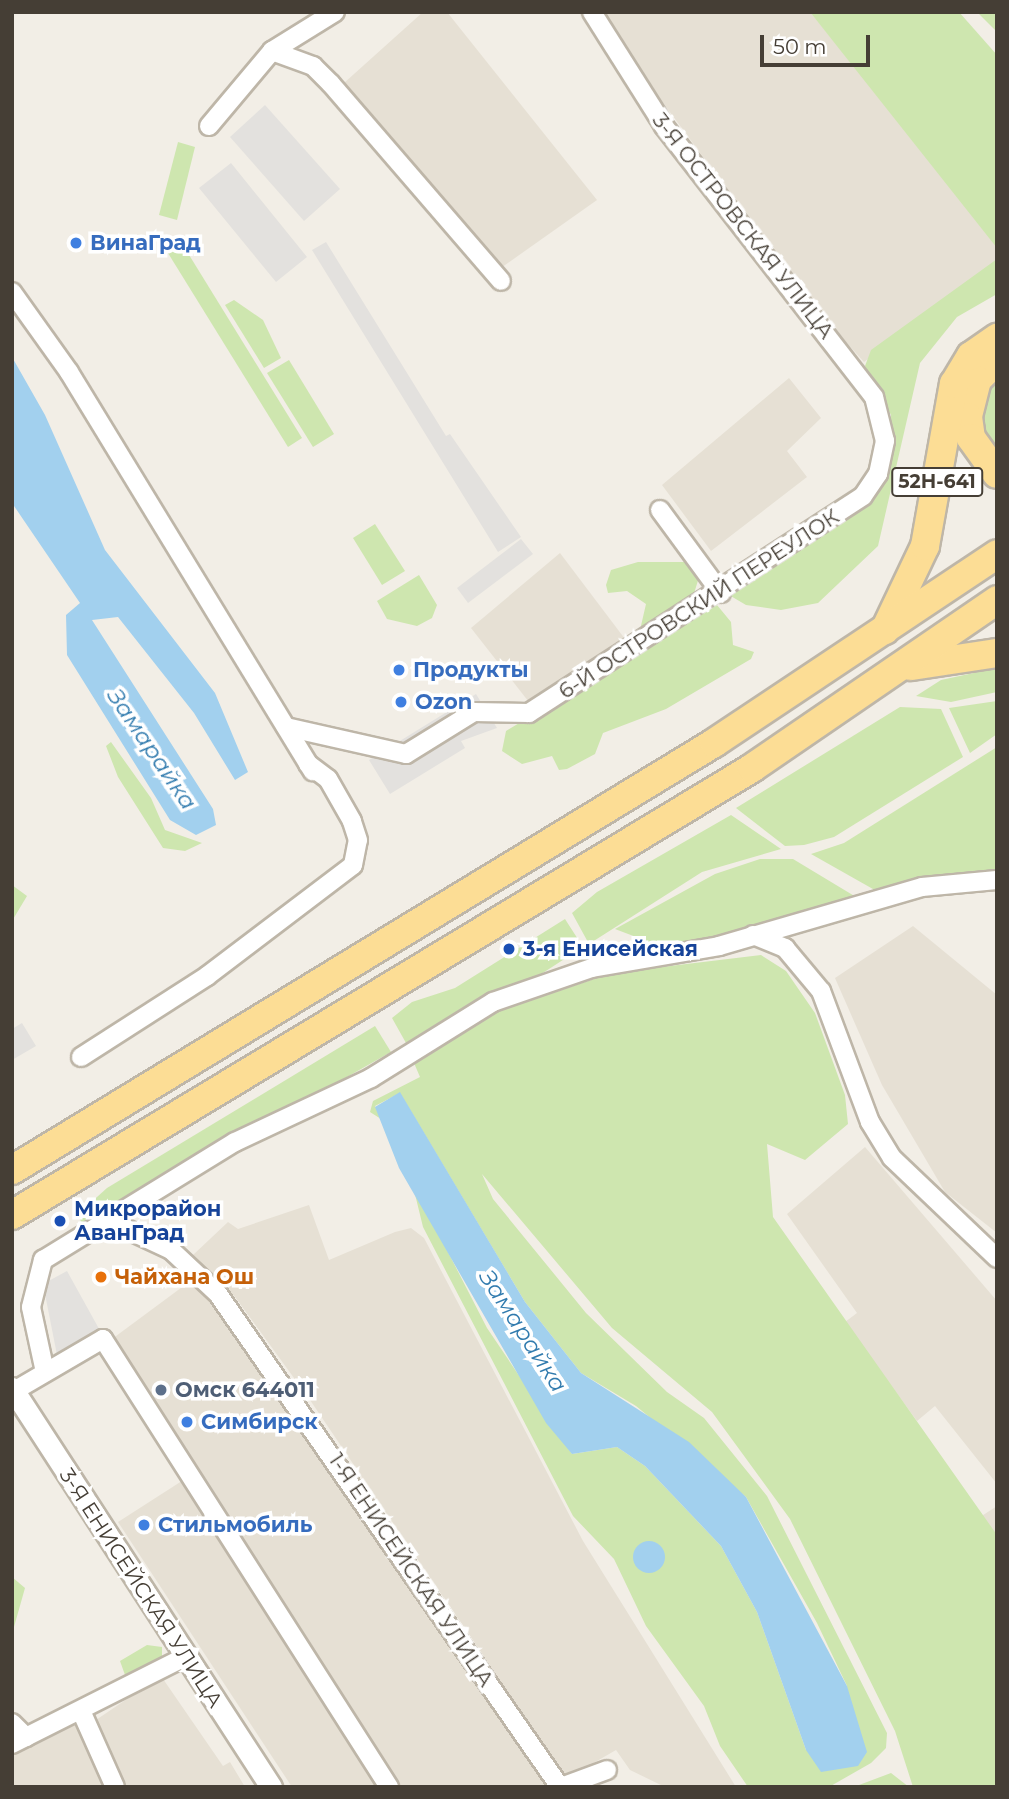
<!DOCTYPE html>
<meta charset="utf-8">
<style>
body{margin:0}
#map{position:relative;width:1009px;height:1799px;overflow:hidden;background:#f2eee6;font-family:Montserrat,sans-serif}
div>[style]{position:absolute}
.residential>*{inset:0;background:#e6e0d4}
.green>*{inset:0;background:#cee6af}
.parking>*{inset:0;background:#e3e1de}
.water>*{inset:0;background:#a2d0ee}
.round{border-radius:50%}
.roads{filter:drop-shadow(2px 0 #beb6a8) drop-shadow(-2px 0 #beb6a8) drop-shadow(0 2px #beb6a8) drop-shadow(0 -2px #beb6a8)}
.minor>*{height:18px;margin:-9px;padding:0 9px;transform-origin:9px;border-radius:9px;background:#fff}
.tertiary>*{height:21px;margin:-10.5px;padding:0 10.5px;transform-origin:10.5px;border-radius:10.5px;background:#fff}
.primary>*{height:28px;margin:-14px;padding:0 14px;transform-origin:14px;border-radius:14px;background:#fcdd95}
.dots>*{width:19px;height:19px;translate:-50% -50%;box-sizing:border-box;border:4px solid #fff;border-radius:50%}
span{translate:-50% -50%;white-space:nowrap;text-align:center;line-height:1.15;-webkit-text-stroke:7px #fff;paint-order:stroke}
.shield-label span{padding:2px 5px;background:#fff;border:2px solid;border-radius:5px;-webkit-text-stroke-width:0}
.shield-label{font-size:19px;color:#453e35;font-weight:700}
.street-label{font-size:21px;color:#453e35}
.shop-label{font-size:21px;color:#366cbe;font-weight:700}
.left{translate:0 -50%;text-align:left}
.transit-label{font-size:21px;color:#164399;font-weight:700}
.food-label{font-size:21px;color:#c56008;font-weight:700}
.service-label{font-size:21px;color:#4e5e75;font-weight:700}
.water-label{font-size:23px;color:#317bae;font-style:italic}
.frame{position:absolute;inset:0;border:14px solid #453e35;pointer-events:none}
.scale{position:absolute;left:760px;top:35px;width:110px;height:32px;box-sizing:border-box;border:4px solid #453e35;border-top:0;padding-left:9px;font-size:21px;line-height:24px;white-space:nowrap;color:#453e35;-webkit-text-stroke:5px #fff;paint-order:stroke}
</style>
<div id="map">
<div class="residential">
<div style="clip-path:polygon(423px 12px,447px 12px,597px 200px,498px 270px,344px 83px)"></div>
<div style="clip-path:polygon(602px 12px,810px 12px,997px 240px,997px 264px,864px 362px,816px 309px,609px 30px)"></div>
<div style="clip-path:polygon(789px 378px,821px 418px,787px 451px,807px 477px,711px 551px,662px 485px)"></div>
<div style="clip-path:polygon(560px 553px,625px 639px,532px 706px,471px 628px)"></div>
<div style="clip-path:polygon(913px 926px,997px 995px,997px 1233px,945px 1192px,882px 1085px,835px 978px)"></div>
<div style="clip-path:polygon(865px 1147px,997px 1301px,997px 1484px,935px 1406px,917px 1421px,845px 1322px,857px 1313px,787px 1214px)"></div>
<div style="clip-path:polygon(309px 1205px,329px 1260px,395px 1232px,411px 1228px,424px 1238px,583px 1541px,736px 1787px,665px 1787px,630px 1770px,616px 1750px,566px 1779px,310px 1400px,235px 1297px,193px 1255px,228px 1222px,238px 1229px)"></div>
<div style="clip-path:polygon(193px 1279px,448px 1635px,548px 1787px,397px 1787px,112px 1339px)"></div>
<div style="clip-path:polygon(185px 1479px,383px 1787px,292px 1787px,118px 1522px)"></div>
<div style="clip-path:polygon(997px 1506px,997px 1549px,977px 1519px)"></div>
<div style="clip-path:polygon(161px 1676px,223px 1766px,230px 1762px,245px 1787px,122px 1787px,93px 1722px)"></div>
<div style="clip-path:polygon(79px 1721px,109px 1787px,12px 1787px,12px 1753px)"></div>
</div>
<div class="green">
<div style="clip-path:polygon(810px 12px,959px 12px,997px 55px,997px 248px)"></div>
<div style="clip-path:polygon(977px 12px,997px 12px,997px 32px)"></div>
<div style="clip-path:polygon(178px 142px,195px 147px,177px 220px,159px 215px)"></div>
<div style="clip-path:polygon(178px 237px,302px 438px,288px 447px,163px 245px)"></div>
<div style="clip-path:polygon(997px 259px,997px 294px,957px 317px,920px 363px,878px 546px,818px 603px,781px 610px,746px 605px,729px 595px,886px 471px,891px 415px,865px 366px,871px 350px)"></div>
<div style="clip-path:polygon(234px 300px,263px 320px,281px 358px,264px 368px,225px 305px)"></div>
<div style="clip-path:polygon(289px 360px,334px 434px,313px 447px,267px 373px)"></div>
<div style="clip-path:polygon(997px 368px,997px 461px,978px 427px,985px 382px)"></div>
<div style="clip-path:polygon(375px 524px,405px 571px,382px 585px,353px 538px)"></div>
<div style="clip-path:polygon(638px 562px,690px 562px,700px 574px,692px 600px,640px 630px,646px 604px,627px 591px,608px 593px,606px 585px,611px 570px)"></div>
<div style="clip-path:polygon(419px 575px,437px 605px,432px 618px,417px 626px,387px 619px,377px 601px)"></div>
<div style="clip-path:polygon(717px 605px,731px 622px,733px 645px,754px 652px,751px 659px,666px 709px,603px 733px,595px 754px,567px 769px,559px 770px,552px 756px,522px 764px,502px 751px,506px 731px)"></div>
<div style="clip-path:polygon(997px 668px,997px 692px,951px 702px,916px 696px,941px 680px)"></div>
<div style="clip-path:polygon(997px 701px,997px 734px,970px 753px,949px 708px)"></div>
<div style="clip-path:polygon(900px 707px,941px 709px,963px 757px,834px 837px,804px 845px,785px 846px,736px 808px)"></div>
<div style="clip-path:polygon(111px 742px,151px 798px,165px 830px,202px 843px,185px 851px,163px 848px,118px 777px,106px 746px)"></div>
<div style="clip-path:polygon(997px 747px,997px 874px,880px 893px,811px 854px,844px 843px)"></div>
<div style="clip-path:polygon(731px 815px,781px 849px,702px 872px,589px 944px,572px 913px,597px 892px)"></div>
<div style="clip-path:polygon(760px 859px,793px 859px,861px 900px,665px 948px,615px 929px,715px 874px)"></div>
<div style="clip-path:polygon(12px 885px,27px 896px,12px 921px)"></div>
<div style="clip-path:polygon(565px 919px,583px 947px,535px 978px,477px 999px,406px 1043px,392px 1018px,412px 1002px,455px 988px)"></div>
<div style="clip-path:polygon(761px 955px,786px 971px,815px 1013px,845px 1095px,848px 1124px,805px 1160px,767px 1144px,773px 1217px,997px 1535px,997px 1787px,913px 1787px,895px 1731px,790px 1519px,712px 1412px,612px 1328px,482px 1174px,493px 1199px,586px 1313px,667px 1392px,704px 1418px,767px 1496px,887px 1733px,886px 1748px,871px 1763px,829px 1787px,748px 1787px,720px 1746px,704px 1706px,646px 1626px,614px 1559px,573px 1516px,423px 1227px,412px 1182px,487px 1328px,572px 1454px,617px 1447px,645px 1466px,721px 1546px,757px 1612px,806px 1750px,847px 1686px,817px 1623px,746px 1497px,636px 1406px,581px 1373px,525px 1302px,400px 1093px,375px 1106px,381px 1119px,370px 1112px,373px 1101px,420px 1077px,414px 1063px,499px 1011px,612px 973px)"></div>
<div style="clip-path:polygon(375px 1026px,391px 1052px,84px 1226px,77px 1215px,107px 1188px)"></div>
<div style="clip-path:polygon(12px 1577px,25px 1588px,12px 1634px)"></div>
<div style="clip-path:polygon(147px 1645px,162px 1647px,162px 1662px,133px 1678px,125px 1675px,120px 1661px)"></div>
<div style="clip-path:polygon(891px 1773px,909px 1787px,856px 1787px,859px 1785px)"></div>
</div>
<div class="parking">
<div style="clip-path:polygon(265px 105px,340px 189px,304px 221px,230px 137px)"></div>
<div style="clip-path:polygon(231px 163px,307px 257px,276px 282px,199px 188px)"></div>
<div style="clip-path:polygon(326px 242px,446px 436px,450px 434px,521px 537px,498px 552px,312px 250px)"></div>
<div style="clip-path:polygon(521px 539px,533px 554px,468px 603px,457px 588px)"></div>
<div style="clip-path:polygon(476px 694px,497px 728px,461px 741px,465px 748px,390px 794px,369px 760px)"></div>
<div style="clip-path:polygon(22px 1023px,36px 1046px,12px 1060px,12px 1029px)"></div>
<div style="clip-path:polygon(67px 1271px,103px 1336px,58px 1360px,43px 1284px)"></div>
</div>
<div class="water">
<div style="clip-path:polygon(12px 357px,45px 415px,105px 550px,215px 693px,248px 772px,235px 780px,194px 713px,118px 617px,92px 620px,213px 809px,216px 825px,196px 835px,170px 820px,67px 655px,66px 615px,80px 603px,12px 503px)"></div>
<div style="clip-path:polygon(400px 1092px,525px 1302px,581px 1373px,689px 1442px,746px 1497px,847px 1686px,867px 1752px,858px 1766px,821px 1772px,806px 1750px,757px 1612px,721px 1546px,645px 1466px,617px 1447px,572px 1454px,546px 1423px,399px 1168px,375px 1107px)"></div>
<div class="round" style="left:633px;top:1541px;width:32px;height:32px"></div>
</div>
<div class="roads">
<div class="minor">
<div style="left:272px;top:51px;width:44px;rotate:20.1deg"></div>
<div style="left:313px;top:66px;width:25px;rotate:45deg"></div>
<div style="left:331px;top:84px;width:260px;rotate:49.2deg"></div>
<div style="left:209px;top:126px;width:98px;rotate:-50deg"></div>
<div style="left:272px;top:51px;width:74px;rotate:-31.8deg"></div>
<div style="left:12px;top:292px;width:98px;rotate:54.5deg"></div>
<div style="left:69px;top:372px;width:468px;rotate:58.6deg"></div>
<div style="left:660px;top:510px;width:103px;rotate:53.7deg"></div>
<div style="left:286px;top:727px;width:123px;rotate:12.7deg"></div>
<div style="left:406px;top:754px;width:80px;rotate:-31.7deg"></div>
<div style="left:474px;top:712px;width:55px;rotate:1deg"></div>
<div style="left:529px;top:713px;width:398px;rotate:-33deg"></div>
<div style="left:863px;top:496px;width:27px;rotate:-56deg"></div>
<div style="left:878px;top:474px;width:34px;rotate:-78deg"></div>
<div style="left:885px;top:441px;width:45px;rotate:-104deg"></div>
<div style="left:874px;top:397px;width:343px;rotate:-127.8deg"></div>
<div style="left:664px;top:126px;width:135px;rotate:-122.3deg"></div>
<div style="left:753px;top:935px;width:35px;rotate:22deg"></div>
<div style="left:785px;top:948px;width:56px;rotate:50.1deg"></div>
<div style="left:821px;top:991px;width:140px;rotate:69.5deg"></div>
<div style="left:870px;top:1122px;width:42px;rotate:58.6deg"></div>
<div style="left:892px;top:1158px;width:145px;rotate:43.6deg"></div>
<div style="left:81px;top:1057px;width:150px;rotate:-32.7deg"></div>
<div style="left:207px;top:976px;width:183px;rotate:-37.2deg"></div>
<div style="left:353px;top:865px;width:25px;rotate:-79deg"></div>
<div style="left:358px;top:840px;width:20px;rotate:-108deg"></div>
<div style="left:352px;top:821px;width:48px;rotate:-119.7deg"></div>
<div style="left:328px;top:779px;width:25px;rotate:-143deg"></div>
<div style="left:107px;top:1220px;width:71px;rotate:25.1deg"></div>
<div style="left:171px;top:1250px;width:64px;rotate:43.1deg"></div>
<div style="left:218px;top:1294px;width:600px;rotate:55.25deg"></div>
<div style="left:45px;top:1372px;width:66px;rotate:-102.2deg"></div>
<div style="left:31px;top:1307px;width:49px;rotate:-75.7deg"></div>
<div style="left:43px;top:1260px;width:225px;rotate:-31.6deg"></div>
<div style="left:235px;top:1142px;width:150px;rotate:-25.2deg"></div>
<div style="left:371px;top:1078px;width:144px;rotate:-31.9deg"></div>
<div style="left:493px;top:1002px;width:105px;rotate:-19deg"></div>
<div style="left:592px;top:968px;width:129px;rotate:-9.8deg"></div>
<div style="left:719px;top:946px;width:211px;rotate:-16.2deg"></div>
<div style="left:922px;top:887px;width:75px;rotate:-5.3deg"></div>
<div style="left:14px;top:1391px;width:103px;rotate:-30.3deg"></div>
<div style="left:103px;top:1339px;width:532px;rotate:57.45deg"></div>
<div style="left:82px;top:1713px;width:81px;rotate:66deg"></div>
<div style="left:12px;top:1723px;width:20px;rotate:45deg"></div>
<div style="left:12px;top:1744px;width:194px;rotate:-26.7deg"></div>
<div style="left:561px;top:1787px;width:49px;rotate:-20.3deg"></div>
</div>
<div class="tertiary">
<div style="left:12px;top:1388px;width:476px;rotate:57deg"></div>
</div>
<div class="primary">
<div style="left:997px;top:360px;width:28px;rotate:135deg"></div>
<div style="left:977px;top:380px;width:38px;rotate:104deg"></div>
<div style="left:968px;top:417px;width:21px;rotate:82deg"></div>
<div style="left:971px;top:438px;width:44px;rotate:54.2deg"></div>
<div style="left:885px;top:630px;width:93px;rotate:-64.5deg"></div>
<div style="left:925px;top:546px;width:165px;rotate:-79.9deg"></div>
<div style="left:954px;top:384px;width:33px;rotate:-59deg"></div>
<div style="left:971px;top:356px;width:32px;rotate:-35deg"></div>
<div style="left:911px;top:666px;width:87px;rotate:-8.6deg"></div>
<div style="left:12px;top:1170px;width:822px;rotate:-31.31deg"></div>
<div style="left:714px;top:743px;width:340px;rotate:-33.7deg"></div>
<div style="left:12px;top:1215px;width:865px;rotate:-31.13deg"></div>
<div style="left:752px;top:768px;width:297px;rotate:-34.4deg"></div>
</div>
</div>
<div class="dots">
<div style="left:76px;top:243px;background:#3f7fe0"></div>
<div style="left:399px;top:670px;background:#3f7fe0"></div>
<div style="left:401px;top:702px;background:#3f7fe0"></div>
<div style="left:509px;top:949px;background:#1a4fb4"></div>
<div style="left:60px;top:1221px;background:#1a4fb4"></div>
<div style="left:101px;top:1277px;background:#e8710a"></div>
<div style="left:161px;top:1390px;background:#5c6f8a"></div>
<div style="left:187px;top:1422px;background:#3f7fe0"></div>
<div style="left:144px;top:1525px;background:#3f7fe0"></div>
</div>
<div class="shield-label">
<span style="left:937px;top:482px">52Н-641</span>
</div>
<div class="street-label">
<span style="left:743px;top:226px;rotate:52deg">3-Я ОСТРОВСКАЯ УЛИЦА</span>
<span style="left:699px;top:604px;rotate:-33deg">6-Й ОСТРОВСКИЙ ПЕРЕУЛОК</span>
<span style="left:411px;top:1570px;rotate:56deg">1-Я ЕНИСЕЙСКАЯ УЛИЦА</span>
<span style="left:141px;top:1588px;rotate:57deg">3-Я ЕНИСЕЙСКАЯ УЛИЦА</span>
</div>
<div class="shop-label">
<span class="left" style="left:90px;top:243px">ВинаГрад</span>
<span class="left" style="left:413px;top:670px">Продукты</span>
<span class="left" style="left:415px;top:702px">Ozon</span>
<span class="left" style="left:201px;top:1422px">Симбирск</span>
<span class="left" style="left:158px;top:1525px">Стильмобиль</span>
</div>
<div class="transit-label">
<span class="left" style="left:523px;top:949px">3-я Енисейская</span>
<span class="left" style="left:74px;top:1221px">Микрорайон<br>АванГрад</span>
</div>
<div class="food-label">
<span class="left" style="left:115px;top:1277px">Чайхана Ош</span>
</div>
<div class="service-label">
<span class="left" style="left:175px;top:1390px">Омск 644011</span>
</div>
<div class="water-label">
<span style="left:152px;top:749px;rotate:56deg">Замарайка</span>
<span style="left:523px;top:1331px;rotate:57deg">Замарайка</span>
</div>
<div class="frame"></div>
<div class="scale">50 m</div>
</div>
